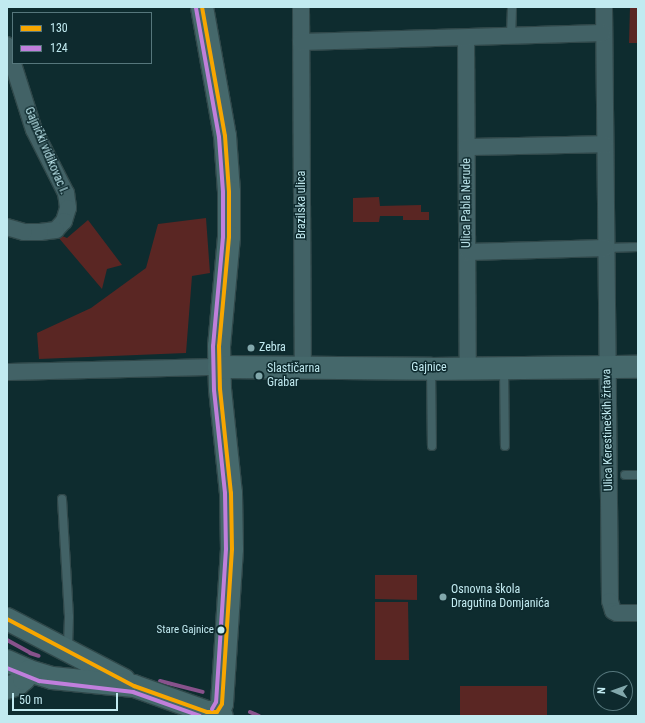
<!DOCTYPE html>
<meta charset="utf-8">
<style>
body{margin:0}
#map{position:relative;width:645px;height:723px;overflow:hidden;background:#0e2c2f;font-family:"Roboto Condensed",sans-serif}
div>[style]{position:absolute}
.green>*{inset:0;background:#5a2623}
.stream>*{height:4px;margin:-2px;padding:0 2px;transform-origin:2px;border-radius:2px;background:#88528c}
.roads{filter:drop-shadow(1px 0 #30484a) drop-shadow(-1px 0 #30484a) drop-shadow(0 1px #30484a) drop-shadow(0 -1px #30484a)}
.lane>*{height:8px;margin:-4px;padding:0 4px;transform-origin:4px;border-radius:4px;background:#426266}
.street>*{height:16px;margin:-8px;padding:0 8px;transform-origin:8px;border-radius:8px;background:#426266}
.secondary>*{height:22px;margin:-11px;padding:0 11px;transform-origin:11px;border-radius:11px;background:#45686b}
.bus-1>*{height:4px;margin:-2px;padding:0 2px;transform-origin:2px;border-radius:2px;background:#f7a600}
.bus-2>*{height:4px;margin:-2px;padding:0 2px;transform-origin:2px;border-radius:2px;background:#c07fdc}
.dots>*{width:11px;height:11px;translate:-50% -50%;box-sizing:border-box;border:2px solid #0e2a2e;border-radius:50%}
span{translate:-50% -50%;white-space:nowrap;text-align:center;line-height:1.15;-webkit-text-stroke:3px #0e2a2e;paint-order:stroke}
.bus-label{font-size:11px;color:#c1eaf0}
.right{translate:-100% -50%;text-align:right}
.street-label{font-size:12px;color:#c1eaf0}
.poi-label{font-size:12px;color:#c1eaf0}
.left{translate:0 -50%;text-align:left}
.frame{position:absolute;inset:0;border:8px solid #c1eaf0;pointer-events:none}
.legend{position:absolute;left:12px;top:12px;width:140px;height:52px;box-sizing:border-box;background:#0e2a2e;border:1px solid #56777c;margin:0;padding:5px 7px;list-style:none;font-size:12px;color:#c1eaf0}
.legend li{display:flex;align-items:center;gap:8px;height:20px}
.legend b{width:20px;border:1px solid #56777c}
.north{position:absolute;left:593px;top:671px;width:40px;height:40px;box-sizing:border-box;background:#0e2a2e;border:1px solid #56777c;border-radius:50%;rotate:272deg;font-size:11px;font-weight:700;line-height:16px;text-align:center;color:#c1eaf0}
.north::after{content:'';display:block;margin:auto;width:14px;height:18px;background:#82a8ac;clip-path:polygon(50% 0,100% 100%,50% 72%,0 100%)}
.scale{position:absolute;left:12px;top:693px;width:106px;height:18px;box-sizing:border-box;border:2px solid #c1eaf0;border-top:0;padding-left:5px;font-size:12px;line-height:14px;white-space:nowrap;color:#c1eaf0;-webkit-text-stroke:3px #0e2a2e;paint-order:stroke}
</style>
<div id="map">
<div class="green">
<div style="clip-path:polygon(630px 7px,638px 7px,638px 43px,629px 43px)"></div>
<div style="clip-path:polygon(379px 197px,380px 206px,421px 205px,421px 212px,429px 212px,429px 220px,403px 220px,403px 216px,380px 216px,379px 222px,353px 222px,353px 198px)"></div>
<div style="clip-path:polygon(206px 218px,210px 273px,192px 276px,186px 353px,39px 359px,37px 333px,91px 308px,146px 268px,158px 224px)"></div>
<div style="clip-path:polygon(88px 220px,122px 265px,107px 269px,102px 289px,58px 237px,60px 235px,67px 238px)"></div>
<div style="clip-path:polygon(375px 575px,417px 575px,417px 600px,375px 599px)"></div>
<div style="clip-path:polygon(375px 602px,408px 602px,409px 660px,375px 660px)"></div>
<div style="clip-path:polygon(460px 686px,547px 686px,547px 716px,460px 716px)"></div>
</div>
<div class="stream">
<div style="left:7px;top:640px;width:26px;rotate:29deg"></div>
<div style="left:30px;top:653px;width:9px;rotate:18deg"></div>
<div style="left:160px;top:681px;width:44px;rotate:14.3deg"></div>
<div style="left:250px;top:712px;width:10px;rotate:24deg"></div>
</div>
<div class="roads">
<div class="lane">
<div style="left:511px;top:36px;width:29px;rotate:-88deg"></div>
<div style="left:606px;top:248px;width:32px;rotate:-2deg"></div>
<div style="left:431px;top:369px;width:77px;rotate:89.3deg"></div>
<div style="left:504px;top:369px;width:77px;rotate:89.3deg"></div>
<div style="left:625px;top:475px;width:13px"></div>
<div style="left:62px;top:499px;width:118px;rotate:86.6deg"></div>
<div style="left:69px;top:617px;width:33px;rotate:92deg"></div>
</div>
<div class="street">
<div style="left:301px;top:7px;width:362px;rotate:89.7deg"></div>
<div style="left:604px;top:7px;width:594px;rotate:89.42deg"></div>
<div style="left:610px;top:601px;width:10px;rotate:73deg"></div>
<div style="left:613px;top:611px;width:4px;rotate:27deg"></div>
<div style="left:617px;top:613px;width:21px"></div>
<div style="left:466px;top:38px;width:330px;rotate:89.7deg"></div>
<div style="left:301px;top:42px;width:302px;rotate:-1.7deg"></div>
<div style="left:7px;top:45px;width:89px;rotate:72.4deg"></div>
<div style="left:34px;top:130px;width:71px;rotate:63.1deg"></div>
<div style="left:66px;top:193px;width:15px;rotate:82deg"></div>
<div style="left:68px;top:208px;width:14px;rotate:107deg"></div>
<div style="left:64px;top:221px;width:12px;rotate:132deg"></div>
<div style="left:56px;top:230px;width:16px;rotate:173deg"></div>
<div style="left:40px;top:232px;width:16px;rotate:180deg"></div>
<div style="left:24px;top:232px;width:18px;rotate:-164deg"></div>
<div style="left:467px;top:147px;width:138px;rotate:-1.2deg"></div>
<div style="left:468px;top:252px;width:138px;rotate:-1.7deg"></div>
<div style="left:7px;top:372px;width:212px;rotate:-1.4deg"></div>
</div>
<div class="secondary">
<div style="left:202px;top:7px;width:131px;rotate:79.9deg"></div>
<div style="left:225px;top:136px;width:56px;rotate:85.9deg"></div>
<div style="left:229px;top:192px;width:45px;rotate:90deg"></div>
<div style="left:229px;top:237px;width:109px;rotate:95.2deg"></div>
<div style="left:219px;top:346px;width:43px;rotate:88.7deg"></div>
<div style="left:220px;top:389px;width:105px;rotate:84deg"></div>
<div style="left:231px;top:493px;width:56px;rotate:89deg"></div>
<div style="left:232px;top:549px;width:155px;rotate:93.7deg"></div>
<div style="left:222px;top:704px;width:9px;rotate:122deg"></div>
<div style="left:219px;top:367px;width:212px;rotate:0.5deg"></div>
<div style="left:431px;top:369px;width:207px;rotate:-0.6deg"></div>
<div style="left:7px;top:619px;width:132px;rotate:27.5deg"></div>
<div style="left:7px;top:661px;width:24px;rotate:24deg"></div>
<div style="left:29px;top:671px;width:24px;rotate:17deg"></div>
<div style="left:52px;top:678px;width:82px;rotate:5.6deg"></div>
<div style="left:134px;top:686px;width:77px;rotate:19.6deg"></div>
<div style="left:207px;top:712px;width:10px"></div>
<div style="left:217px;top:712px;width:6px;rotate:39deg"></div>
<div style="left:7px;top:688px;width:12px;rotate:-20deg"></div>
<div style="left:18px;top:684px;width:8px;rotate:-40deg"></div>
<div style="left:24px;top:679px;width:9px;rotate:-58deg"></div>
</div>
</div>
<div class="bus-1">
<div style="left:202px;top:7px;width:131px;rotate:79.9deg"></div>
<div style="left:225px;top:136px;width:56px;rotate:85.9deg"></div>
<div style="left:229px;top:192px;width:45px;rotate:90deg"></div>
<div style="left:229px;top:237px;width:109px;rotate:95.2deg"></div>
<div style="left:219px;top:346px;width:43px;rotate:88.7deg"></div>
<div style="left:220px;top:389px;width:105px;rotate:84deg"></div>
<div style="left:231px;top:493px;width:56px;rotate:89deg"></div>
<div style="left:232px;top:549px;width:155px;rotate:93.7deg"></div>
<div style="left:222px;top:704px;width:9px;rotate:122deg"></div>
<div style="left:7px;top:619px;width:144px;rotate:27.8deg"></div>
<div style="left:134px;top:686px;width:77px;rotate:19.6deg"></div>
<div style="left:207px;top:712px;width:10px"></div>
</div>
<div class="bus-2">
<div style="left:196px;top:8px;width:131px;rotate:79.9deg"></div>
<div style="left:219px;top:137px;width:55px;rotate:85.8deg"></div>
<div style="left:223px;top:192px;width:45px;rotate:90deg"></div>
<div style="left:223px;top:237px;width:109px;rotate:95.2deg"></div>
<div style="left:213px;top:346px;width:44px;rotate:88.7deg"></div>
<div style="left:214px;top:390px;width:104px;rotate:83.9deg"></div>
<div style="left:225px;top:493px;width:56px;rotate:89deg"></div>
<div style="left:226px;top:549px;width:153px;rotate:93.7deg"></div>
<div style="left:216px;top:702px;width:8px;rotate:120deg"></div>
<div style="left:7px;top:668px;width:35px;rotate:22deg"></div>
<div style="left:39px;top:681px;width:95px;rotate:6.7deg"></div>
<div style="left:133px;top:692px;width:71px;rotate:19.7deg"></div>
</div>
<div class="dots">
<div style="left:251px;top:348px;background:#82a8ac"></div>
<div style="left:259px;top:376px;background:#82a8ac"></div>
<div style="left:443px;top:597px;background:#82a8ac"></div>
<div style="left:221px;top:630px;background:#c1eaf0"></div>
</div>
<div class="bus-label">
<span class="right" style="left:214px;top:630px">Stare Gajnice</span>
</div>
<div class="street-label">
<span style="left:46px;top:151px;rotate:67deg">Gajnički vidikovac I.</span>
<span style="left:467px;top:203px;rotate:-90deg">Ulica Pabla Nerude</span>
<span style="left:302px;top:205px;rotate:-90deg">Brazilska ulica</span>
<span style="left:429px;top:368px">Gajnice</span>
<span style="left:608px;top:430px;rotate:-91deg">Ulica Kerestinečkih žrtava</span>
</div>
<div class="poi-label">
<span class="left" style="left:259px;top:348px">Zebra</span>
<span class="left" style="left:267px;top:376px">Slastičarna<br>Grabar</span>
<span class="left" style="left:451px;top:597px">Osnovna škola<br>Dragutina Domjanića</span>
</div>
<div class="frame"></div>
<ul class="legend">
<li><b style="height:5px;background:#f7a600"></b>130</li>
<li><b style="height:5px;background:#c07fdc"></b>124</li>
</ul>
<div class="north">N</div>
<div class="scale">50 m</div>
</div>
